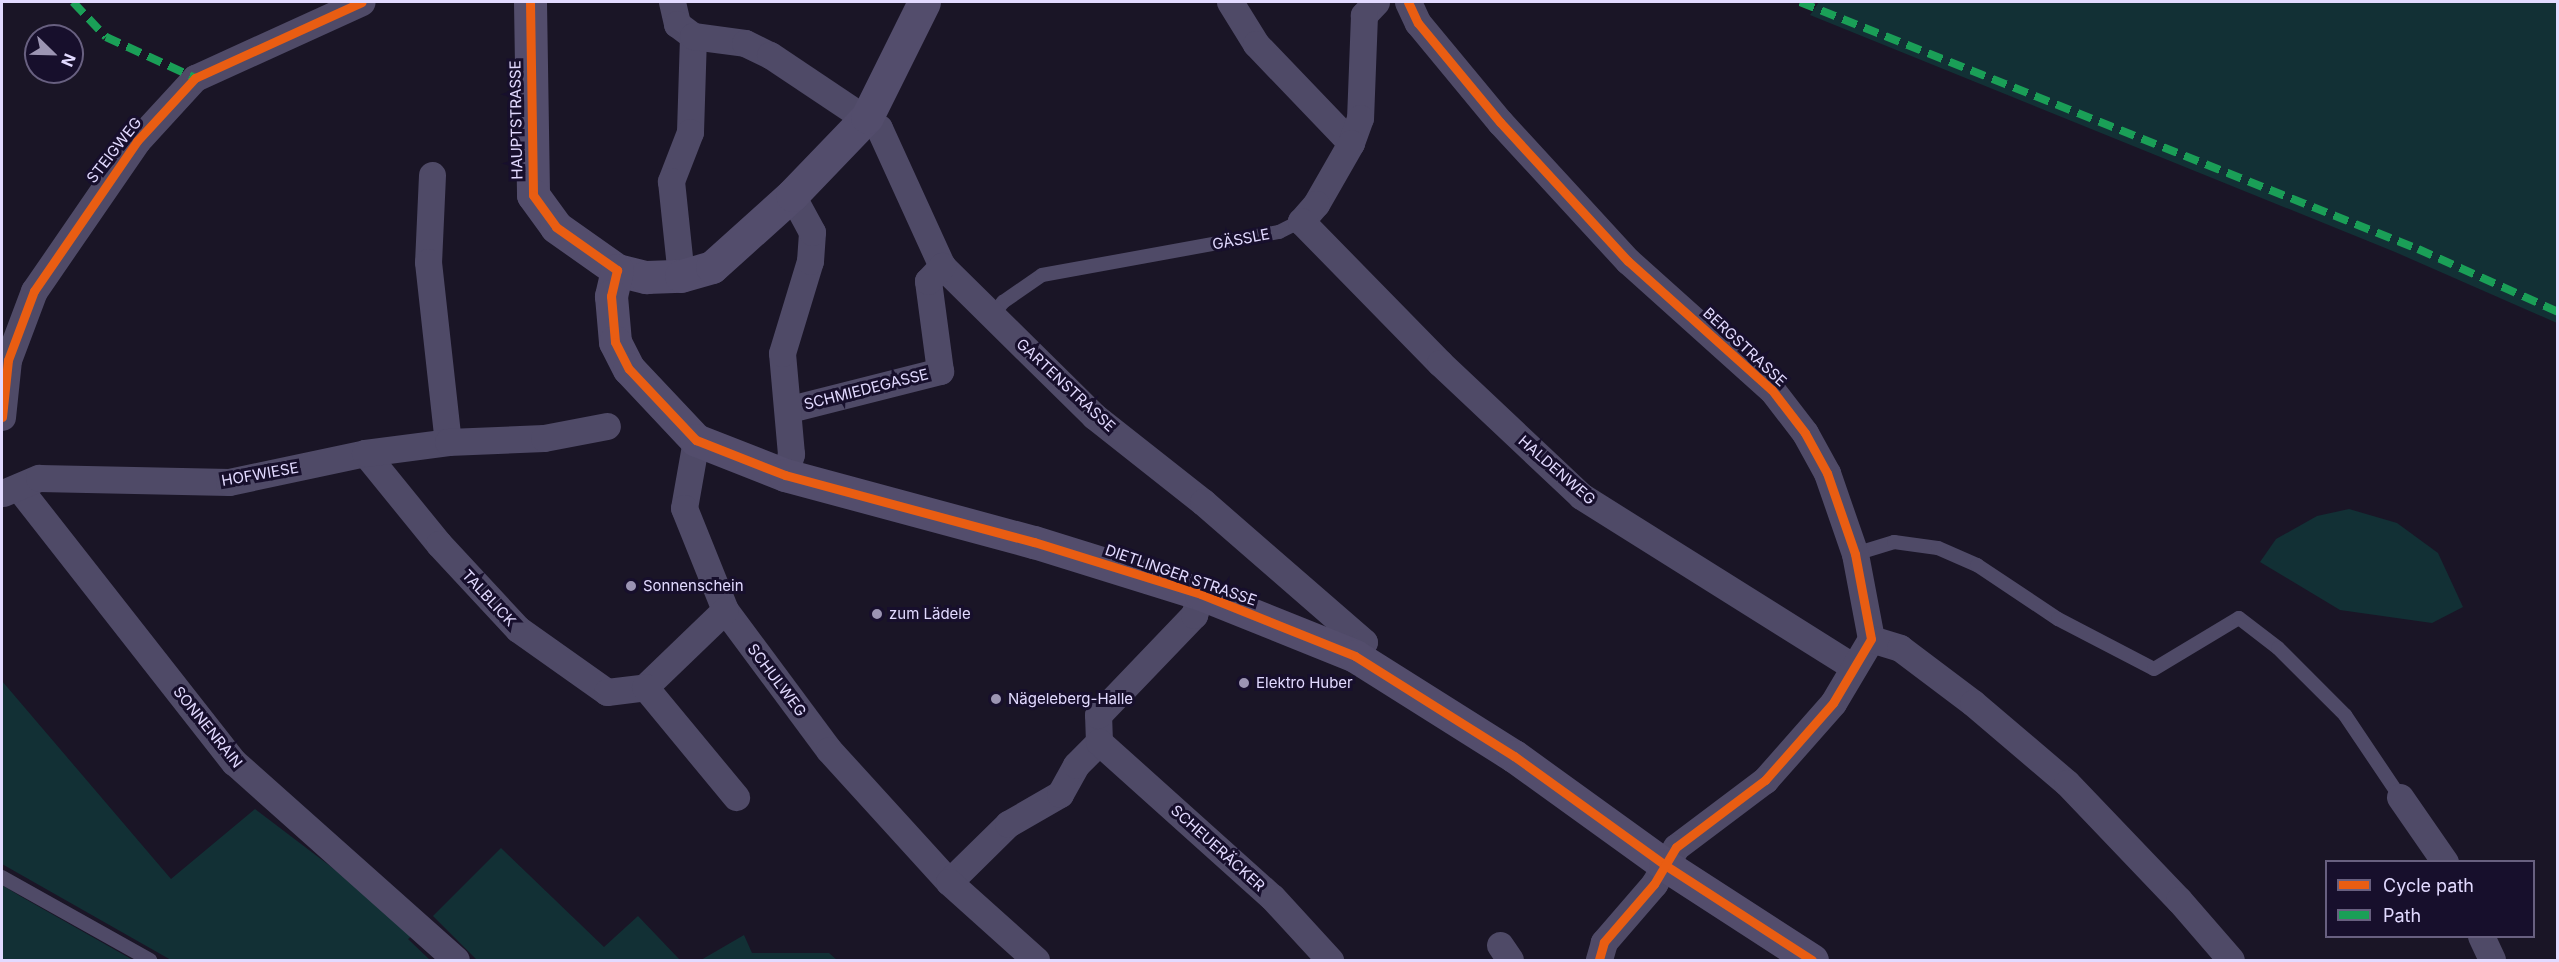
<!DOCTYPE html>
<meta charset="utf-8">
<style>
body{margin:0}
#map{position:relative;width:2559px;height:962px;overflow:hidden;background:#1a1526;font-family:Inter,sans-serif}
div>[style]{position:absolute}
.green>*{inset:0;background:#123035}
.lane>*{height:14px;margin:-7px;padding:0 7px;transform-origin:7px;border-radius:7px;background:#4f4a67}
.street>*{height:27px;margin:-13.5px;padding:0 13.5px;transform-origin:13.5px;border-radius:13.5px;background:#4f4a67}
.secondary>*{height:33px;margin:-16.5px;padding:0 16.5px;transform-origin:16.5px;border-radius:16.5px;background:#534d6c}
.quiet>*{height:8px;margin-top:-4px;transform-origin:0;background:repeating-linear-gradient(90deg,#1a9f57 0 15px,transparent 0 23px)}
.cycleway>*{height:9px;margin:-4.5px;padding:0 4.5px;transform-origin:4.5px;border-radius:4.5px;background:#e95d12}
.dots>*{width:16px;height:16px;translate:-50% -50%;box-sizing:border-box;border:3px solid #170f2c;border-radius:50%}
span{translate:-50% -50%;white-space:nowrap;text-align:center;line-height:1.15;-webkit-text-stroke:6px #170f2c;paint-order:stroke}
.street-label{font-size:15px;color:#e2daff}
.poi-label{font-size:15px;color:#e2daff}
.left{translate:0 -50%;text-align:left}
.frame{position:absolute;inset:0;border:3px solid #e2daff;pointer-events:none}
.legend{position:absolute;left:2325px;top:860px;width:210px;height:78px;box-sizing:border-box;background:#170f2c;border:2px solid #686080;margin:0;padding:8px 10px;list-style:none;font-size:18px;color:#e2daff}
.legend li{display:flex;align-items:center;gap:12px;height:30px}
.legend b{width:30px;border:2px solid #686080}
.north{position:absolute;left:24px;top:24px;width:60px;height:60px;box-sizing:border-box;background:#170f2c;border:2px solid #686080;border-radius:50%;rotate:113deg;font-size:16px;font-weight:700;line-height:24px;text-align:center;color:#e2daff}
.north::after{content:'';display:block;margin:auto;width:21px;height:27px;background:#9c95b3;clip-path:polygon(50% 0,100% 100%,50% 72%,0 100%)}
</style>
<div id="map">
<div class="green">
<div style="clip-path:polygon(1819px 2px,2557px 2px,2557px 323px,2395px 252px,1810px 15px)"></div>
<div style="clip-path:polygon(2349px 509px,2397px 523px,2438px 553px,2463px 607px,2432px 623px,2340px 610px,2260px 562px,2276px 539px,2317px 516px)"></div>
<div style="clip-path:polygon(2px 681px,171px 879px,255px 809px,417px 932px,408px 939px,430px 960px,171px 960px,2px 864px)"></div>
<div style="clip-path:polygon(501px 848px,604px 947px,638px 916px,680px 960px,477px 960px,433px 916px)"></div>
<div style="clip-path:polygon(2px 885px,20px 896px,133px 960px,2px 960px)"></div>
<div style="clip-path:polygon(744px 935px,752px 953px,829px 953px,837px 960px,701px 960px)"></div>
</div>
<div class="lane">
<div style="left:992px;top:316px;width:18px;rotate:-52deg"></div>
<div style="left:1003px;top:302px;width:47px;rotate:-34.7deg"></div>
<div style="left:1042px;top:275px;width:241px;rotate:-10.3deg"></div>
<div style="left:1279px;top:232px;width:25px;rotate:-27deg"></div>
<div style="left:1855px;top:554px;width:41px;rotate:-17.1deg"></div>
<div style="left:1894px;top:542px;width:44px;rotate:7.8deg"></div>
<div style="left:1938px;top:548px;width:43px;rotate:23.6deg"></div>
<div style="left:1977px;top:565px;width:97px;rotate:33.7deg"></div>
<div style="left:2058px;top:619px;width:108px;rotate:27.5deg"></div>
<div style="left:2154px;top:669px;width:99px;rotate:-31deg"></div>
<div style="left:2239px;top:618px;width:49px;rotate:37.6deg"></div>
<div style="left:2278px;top:648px;width:95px;rotate:45deg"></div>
<div style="left:2345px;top:715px;width:99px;rotate:56.1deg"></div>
<div style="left:2px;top:877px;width:170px;rotate:29.3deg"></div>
</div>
<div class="street">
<div style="left:672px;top:2px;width:23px;rotate:77deg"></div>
<div style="left:677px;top:24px;width:20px;rotate:37deg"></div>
<div style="left:693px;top:36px;width:96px;rotate:91.8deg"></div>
<div style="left:690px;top:132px;width:53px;rotate:111.2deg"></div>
<div style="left:671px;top:181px;width:96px;rotate:84deg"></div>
<div style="left:1230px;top:2px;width:49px;rotate:58.2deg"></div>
<div style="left:1256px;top:44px;width:137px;rotate:46.2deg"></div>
<div style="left:1376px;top:2px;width:18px;rotate:133deg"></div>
<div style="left:1364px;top:15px;width:103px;rotate:92.2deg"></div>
<div style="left:1360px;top:118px;width:27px;rotate:110deg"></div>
<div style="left:1351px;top:143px;width:70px;rotate:119.8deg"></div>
<div style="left:1316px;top:204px;width:23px;rotate:131deg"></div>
<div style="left:1301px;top:221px;width:199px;rotate:45.6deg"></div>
<div style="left:1440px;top:363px;width:194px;rotate:43.3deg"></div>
<div style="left:1581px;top:496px;width:322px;rotate:32.1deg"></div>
<div style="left:1408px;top:2px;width:23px;rotate:65deg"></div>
<div style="left:1418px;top:23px;width:129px;rotate:50.4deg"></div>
<div style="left:1500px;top:122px;width:189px;rotate:47.4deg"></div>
<div style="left:1628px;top:261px;width:193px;rotate:41.9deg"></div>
<div style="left:1772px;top:390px;width:54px;rotate:52.5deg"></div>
<div style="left:1805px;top:433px;width:46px;rotate:61.2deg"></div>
<div style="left:1827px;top:473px;width:86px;rotate:70.9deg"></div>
<div style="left:1855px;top:554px;width:86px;rotate:79.3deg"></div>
<div style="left:1871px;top:639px;width:74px;rotate:120.7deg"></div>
<div style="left:1833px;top:703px;width:103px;rotate:131.4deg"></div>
<div style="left:1765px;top:780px;width:111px;rotate:143deg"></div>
<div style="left:1676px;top:847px;width:43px;rotate:120.7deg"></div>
<div style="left:1654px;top:884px;width:77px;rotate:130.8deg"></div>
<div style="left:1604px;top:942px;width:19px;rotate:106deg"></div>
<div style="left:693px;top:36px;width:52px;rotate:7.7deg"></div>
<div style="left:745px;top:43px;width:28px;rotate:26deg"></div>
<div style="left:770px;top:55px;width:131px;rotate:33.8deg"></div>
<div style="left:879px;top:128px;width:152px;rotate:65.5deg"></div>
<div style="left:942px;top:266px;width:214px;rotate:44.6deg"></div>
<div style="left:1094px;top:416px;width:139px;rotate:38.3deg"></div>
<div style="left:1203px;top:502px;width:213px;rotate:41deg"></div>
<div style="left:1364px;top:642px;width:17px;rotate:123deg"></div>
<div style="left:432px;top:175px;width:87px;rotate:92.6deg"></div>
<div style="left:428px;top:262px;width:181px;rotate:83.7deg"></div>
<div style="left:790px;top:409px;width:155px;rotate:-14.2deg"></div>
<div style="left:940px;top:371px;width:91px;rotate:-97.6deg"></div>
<div style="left:928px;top:281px;width:21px;rotate:-47deg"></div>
<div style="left:2px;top:417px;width:57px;rotate:-84deg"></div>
<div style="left:8px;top:360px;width:74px;rotate:-69.4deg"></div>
<div style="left:34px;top:291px;width:182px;rotate:-55.5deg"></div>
<div style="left:137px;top:141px;width:86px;rotate:-47.4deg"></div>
<div style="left:195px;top:78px;width:183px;rotate:-24.5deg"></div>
<div style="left:696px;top:440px;width:69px;rotate:100deg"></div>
<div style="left:684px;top:508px;width:110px;rotate:68.1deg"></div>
<div style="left:725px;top:610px;width:174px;rotate:53.4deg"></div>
<div style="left:829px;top:750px;width:178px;rotate:47.7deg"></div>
<div style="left:949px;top:882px;width:83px;rotate:-44.5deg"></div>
<div style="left:1008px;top:824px;width:60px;rotate:-30deg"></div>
<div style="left:1060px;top:794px;width:33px;rotate:-61deg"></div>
<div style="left:1076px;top:765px;width:33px;rotate:-45deg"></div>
<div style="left:1099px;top:742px;width:27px;rotate:-92deg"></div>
<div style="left:1098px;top:715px;width:139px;rotate:-46.2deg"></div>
<div style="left:1194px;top:615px;width:22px;rotate:-72deg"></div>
<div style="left:365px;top:453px;width:117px;rotate:50.9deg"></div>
<div style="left:439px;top:544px;width:116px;rotate:47.1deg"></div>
<div style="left:518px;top:629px;width:109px;rotate:35.3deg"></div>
<div style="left:607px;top:692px;width:38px;rotate:-7deg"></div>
<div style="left:645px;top:687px;width:111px;rotate:-43.9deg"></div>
<div style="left:785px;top:475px;width:22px;rotate:-74deg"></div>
<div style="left:791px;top:454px;width:101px;rotate:-95.1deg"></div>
<div style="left:782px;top:353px;width:96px;rotate:-73.1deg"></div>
<div style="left:810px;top:261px;width:29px;rotate:-86deg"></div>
<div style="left:812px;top:232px;width:42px;rotate:-118.4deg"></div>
<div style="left:18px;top:487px;width:350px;rotate:51.9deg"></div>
<div style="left:234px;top:762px;width:297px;rotate:41.7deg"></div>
<div style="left:3px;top:493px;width:39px;rotate:-23deg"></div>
<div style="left:39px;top:478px;width:190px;rotate:1.2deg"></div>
<div style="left:229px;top:482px;width:139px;rotate:-12deg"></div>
<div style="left:365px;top:453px;width:84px;rotate:-7.5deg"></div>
<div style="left:448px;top:442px;width:96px;rotate:-2.4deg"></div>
<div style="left:544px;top:438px;width:64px;rotate:-10.8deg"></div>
<div style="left:1871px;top:639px;width:30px;rotate:17deg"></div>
<div style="left:1900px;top:648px;width:91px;rotate:37deg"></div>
<div style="left:1973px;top:703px;width:123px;rotate:40.4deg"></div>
<div style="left:2067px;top:783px;width:162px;rotate:46.3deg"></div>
<div style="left:2179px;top:900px;width:79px;rotate:49.1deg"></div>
<div style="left:645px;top:687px;width:143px;rotate:50.4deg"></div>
<div style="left:1099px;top:742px;width:232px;rotate:41.9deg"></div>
<div style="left:1272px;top:897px;width:86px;rotate:47.4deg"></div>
<div style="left:2400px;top:797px;width:79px;rotate:55.3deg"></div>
<div style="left:949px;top:882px;width:117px;rotate:41.9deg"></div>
<div style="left:2481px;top:936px;width:26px;rotate:65deg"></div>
<div style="left:1500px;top:945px;width:18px;rotate:56deg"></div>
</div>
<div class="secondary">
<div style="left:530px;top:2px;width:193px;rotate:89.1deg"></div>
<div style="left:533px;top:195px;width:39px;rotate:54deg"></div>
<div style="left:556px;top:227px;width:75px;rotate:35.2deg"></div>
<div style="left:617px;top:270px;width:30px;rotate:14deg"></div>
<div style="left:646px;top:277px;width:35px;rotate:-2deg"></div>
<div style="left:681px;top:276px;width:32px;rotate:-16deg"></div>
<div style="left:712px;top:267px;width:108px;rotate:-42deg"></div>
<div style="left:792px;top:195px;width:108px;rotate:-46.1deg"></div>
<div style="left:867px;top:117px;width:128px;rotate:-63.6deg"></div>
<div style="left:617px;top:270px;width:27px;rotate:103deg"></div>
<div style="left:611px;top:296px;width:46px;rotate:85deg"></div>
<div style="left:615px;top:342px;width:30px;rotate:63deg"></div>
<div style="left:629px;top:369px;width:98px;rotate:46.7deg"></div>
<div style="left:696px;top:440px;width:96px;rotate:21.5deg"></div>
<div style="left:785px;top:475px;width:258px;rotate:15.1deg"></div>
<div style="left:1034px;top:542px;width:175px;rotate:17.3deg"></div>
<div style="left:1201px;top:594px;width:166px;rotate:21.9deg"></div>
<div style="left:1355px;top:656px;width:188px;rotate:32.2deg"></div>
<div style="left:1514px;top:756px;width:186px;rotate:35.8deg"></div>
<div style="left:1665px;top:865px;width:175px;rotate:32.9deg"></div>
</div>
<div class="quiet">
<div style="left:73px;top:2px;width:48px;rotate:46.7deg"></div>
<div style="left:106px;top:37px;width:98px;rotate:24.7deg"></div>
<div style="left:1800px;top:2px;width:666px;rotate:21.79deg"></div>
<div style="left:2418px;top:249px;width:154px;rotate:24.2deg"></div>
</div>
<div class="cycleway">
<div style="left:530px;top:2px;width:193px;rotate:89.1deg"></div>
<div style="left:533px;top:195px;width:39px;rotate:54deg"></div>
<div style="left:556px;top:227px;width:75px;rotate:35.2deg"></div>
<div style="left:617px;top:270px;width:27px;rotate:103deg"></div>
<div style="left:611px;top:296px;width:46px;rotate:85deg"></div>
<div style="left:615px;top:342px;width:30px;rotate:63deg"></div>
<div style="left:629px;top:369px;width:98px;rotate:46.7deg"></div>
<div style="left:696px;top:440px;width:96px;rotate:21.5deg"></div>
<div style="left:785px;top:475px;width:258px;rotate:15.1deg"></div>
<div style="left:1034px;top:542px;width:175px;rotate:17.3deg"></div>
<div style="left:1201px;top:594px;width:166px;rotate:21.9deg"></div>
<div style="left:1355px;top:656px;width:188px;rotate:32.2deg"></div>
<div style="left:1514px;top:756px;width:186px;rotate:35.8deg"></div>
<div style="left:1665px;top:865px;width:175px;rotate:32.9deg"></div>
<div style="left:1408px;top:2px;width:23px;rotate:65deg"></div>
<div style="left:1418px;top:23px;width:129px;rotate:50.4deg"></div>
<div style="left:1500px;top:122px;width:189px;rotate:47.4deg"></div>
<div style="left:1628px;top:261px;width:193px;rotate:41.9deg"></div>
<div style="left:1772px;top:390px;width:54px;rotate:52.5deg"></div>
<div style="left:1805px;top:433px;width:46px;rotate:61.2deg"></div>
<div style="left:1827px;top:473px;width:86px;rotate:70.9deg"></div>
<div style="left:1855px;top:554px;width:86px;rotate:79.3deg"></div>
<div style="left:1871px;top:639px;width:74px;rotate:120.7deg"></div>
<div style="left:1833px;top:703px;width:103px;rotate:131.4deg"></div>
<div style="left:1765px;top:780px;width:111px;rotate:143deg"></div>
<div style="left:1676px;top:847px;width:43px;rotate:120.7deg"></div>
<div style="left:1654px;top:884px;width:77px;rotate:130.8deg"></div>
<div style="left:1604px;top:942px;width:19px;rotate:106deg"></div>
<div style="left:2px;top:417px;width:57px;rotate:-84deg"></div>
<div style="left:8px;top:360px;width:74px;rotate:-69.4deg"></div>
<div style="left:34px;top:291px;width:182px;rotate:-55.5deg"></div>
<div style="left:137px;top:141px;width:86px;rotate:-47.4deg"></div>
<div style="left:195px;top:78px;width:183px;rotate:-24.5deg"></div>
</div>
<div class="dots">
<div style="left:631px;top:586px;background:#9c95b3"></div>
<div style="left:877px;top:614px;background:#9c95b3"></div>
<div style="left:1244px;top:683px;background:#9c95b3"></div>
<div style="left:996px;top:699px;background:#9c95b3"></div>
</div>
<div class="street-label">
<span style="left:516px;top:120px;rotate:-91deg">HAUPTSTRASSE</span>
<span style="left:114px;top:150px;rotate:-52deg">STEIGWEG</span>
<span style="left:1241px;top:239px;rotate:-11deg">GÄSSLE</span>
<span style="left:1745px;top:347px;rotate:43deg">BERGSTRASSE</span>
<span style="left:1066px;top:385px;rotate:43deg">GARTENSTRASSE</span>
<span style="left:866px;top:389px;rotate:-14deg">SCHMIEDEGASSE</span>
<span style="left:1557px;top:470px;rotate:41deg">HALDENWEG</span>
<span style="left:260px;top:474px;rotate:-10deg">HOFWIESE</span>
<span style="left:1181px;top:575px;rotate:19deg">DIETLINGER STRASSE</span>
<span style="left:489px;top:598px;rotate:47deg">TALBLICK</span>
<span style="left:777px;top:680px;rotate:53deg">SCHULWEG</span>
<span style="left:208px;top:727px;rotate:51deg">SONNENRAIN</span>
<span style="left:1218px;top:848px;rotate:42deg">SCHEUERÄCKER</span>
</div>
<div class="poi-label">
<span class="left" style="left:643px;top:586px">Sonnenschein</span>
<span class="left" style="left:889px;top:614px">zum Lädele</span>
<span class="left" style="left:1256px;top:683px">Elektro Huber</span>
<span class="left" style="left:1008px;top:699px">Nägeleberg-Halle</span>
</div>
<div class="frame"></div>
<ul class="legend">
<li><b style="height:8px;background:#e95d12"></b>Cycle path</li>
<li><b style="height:8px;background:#1a9f57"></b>Path</li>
</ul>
<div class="north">N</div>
</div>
